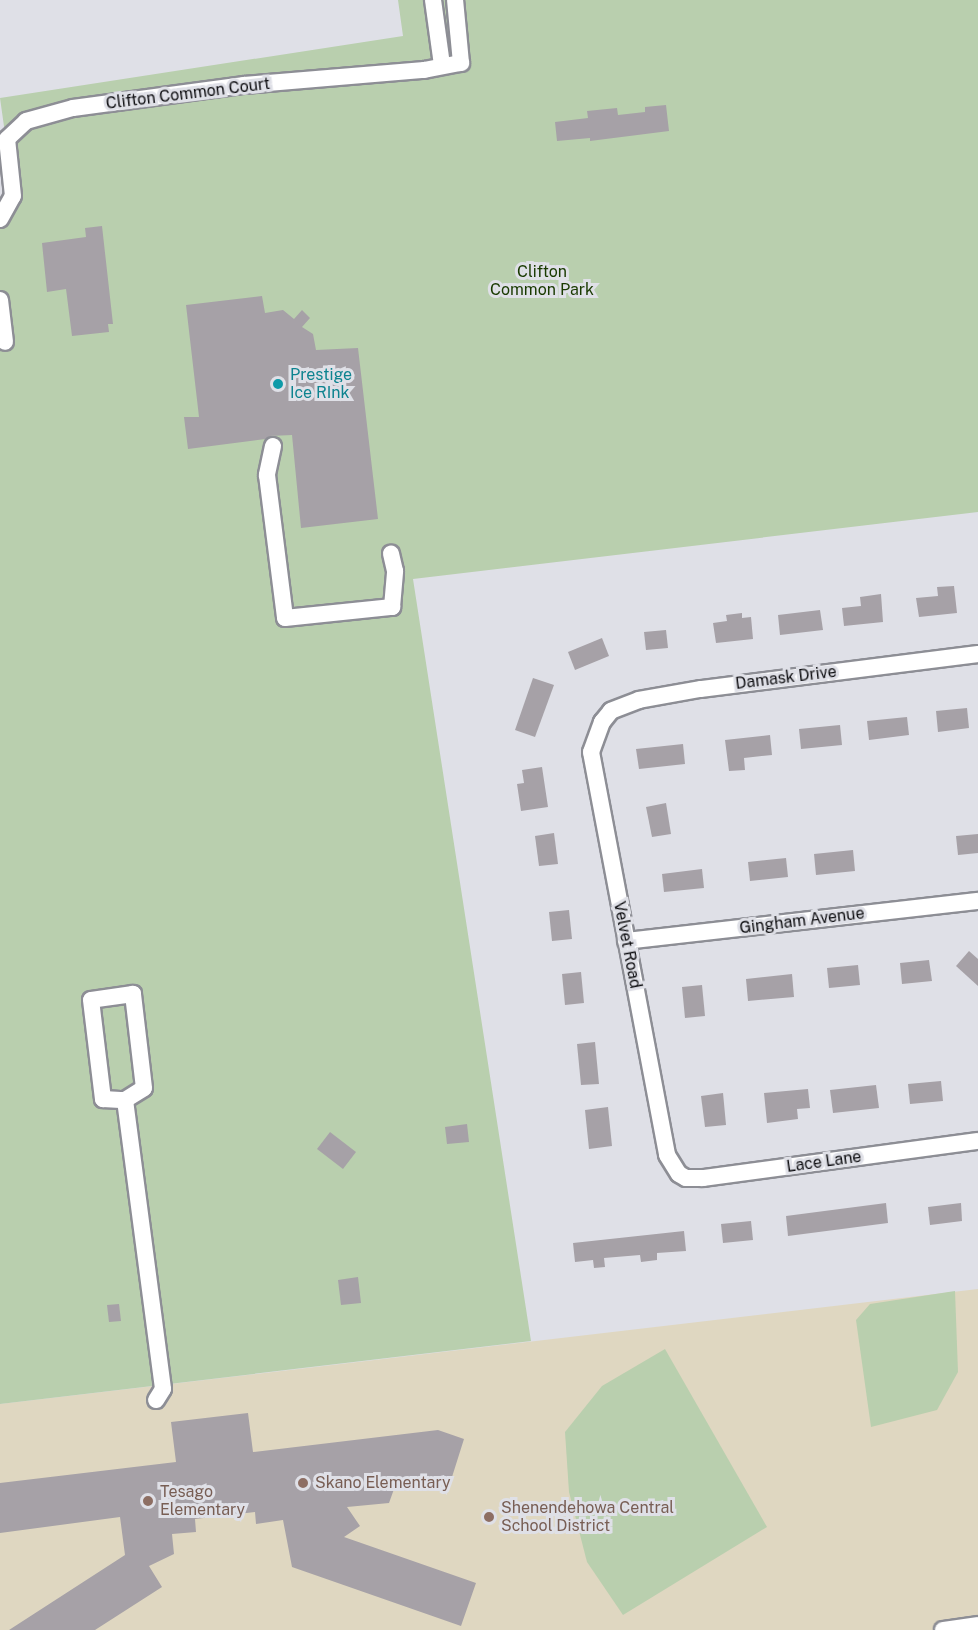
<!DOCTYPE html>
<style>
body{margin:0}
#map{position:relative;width:978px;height:1630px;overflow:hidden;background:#dfe0e7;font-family:"Public Sans",sans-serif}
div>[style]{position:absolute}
.education>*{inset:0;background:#dfd7c1}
.green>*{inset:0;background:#b9cfae}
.building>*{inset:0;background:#a6a1a7}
.roads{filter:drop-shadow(2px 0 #8d8e95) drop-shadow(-2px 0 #8d8e95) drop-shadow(0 2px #8d8e95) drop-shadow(0 -2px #8d8e95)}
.minor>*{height:16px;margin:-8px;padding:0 8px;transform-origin:8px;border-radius:8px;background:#fff}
.dots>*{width:16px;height:16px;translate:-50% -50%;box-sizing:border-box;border:3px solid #dfe0e7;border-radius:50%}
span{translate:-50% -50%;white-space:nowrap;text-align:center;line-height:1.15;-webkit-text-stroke:6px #dfe0e7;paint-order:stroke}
.street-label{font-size:16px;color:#0c0c0f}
.park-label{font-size:16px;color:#193a00}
.culture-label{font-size:16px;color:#0d838f}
.left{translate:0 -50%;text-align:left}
.education-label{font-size:16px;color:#785e54}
</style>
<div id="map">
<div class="education">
<div style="clip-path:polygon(978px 1289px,978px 1630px,0 1630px,0 1404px)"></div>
</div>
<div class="green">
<div style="clip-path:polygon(398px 0,978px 0,978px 512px,413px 579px,531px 1341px,0 1404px,0 199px,12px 183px,0 98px,403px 36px)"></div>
<div style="clip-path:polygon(955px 1291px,958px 1372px,937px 1410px,871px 1427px,856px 1320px,870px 1304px)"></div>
<div style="clip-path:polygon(665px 1349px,767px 1527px,623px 1615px,587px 1562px,569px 1492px,565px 1432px,602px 1386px)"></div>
</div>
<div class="building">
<div style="clip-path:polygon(666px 105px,669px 131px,590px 141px,590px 138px,557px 141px,555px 122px,588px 118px,587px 111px,617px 108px,618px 115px,645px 112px,645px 107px)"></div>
<div style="clip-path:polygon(102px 226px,113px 324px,108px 324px,109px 332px,72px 336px,66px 289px,47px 292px,42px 243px,86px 237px,85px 228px)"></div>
<div style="clip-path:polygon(262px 296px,265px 313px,283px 310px,294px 319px,302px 310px,310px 318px,302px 327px,313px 334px,316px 350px,358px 348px,378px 519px,301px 528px,292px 435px,270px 436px,265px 439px,188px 449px,184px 417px,199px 417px,186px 305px)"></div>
<div style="clip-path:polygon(954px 586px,957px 613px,919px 617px,916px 598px,938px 596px,937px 587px)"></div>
<div style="clip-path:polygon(881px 594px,883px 622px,844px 626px,842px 608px,861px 606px,860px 597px)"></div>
<div style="clip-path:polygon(820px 610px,823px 630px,780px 635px,778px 615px)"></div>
<div style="clip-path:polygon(742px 613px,742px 618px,751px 617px,753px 639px,716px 643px,713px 623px,727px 621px,726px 615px)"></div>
<div style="clip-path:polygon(666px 630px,668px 648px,646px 650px,644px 632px)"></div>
<div style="clip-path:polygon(602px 638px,609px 656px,575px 670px,568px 652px)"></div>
<div style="clip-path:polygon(533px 678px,554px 685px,535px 737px,515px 730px)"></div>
<div style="clip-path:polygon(967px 708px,969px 728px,938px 732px,936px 711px)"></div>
<div style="clip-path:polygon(907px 717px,909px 735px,869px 740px,867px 721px)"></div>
<div style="clip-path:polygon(840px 725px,842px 745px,801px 749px,799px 729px)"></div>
<div style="clip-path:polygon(770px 735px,772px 755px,744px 758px,745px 770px,729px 771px,725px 740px)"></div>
<div style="clip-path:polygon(683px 744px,685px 764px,639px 769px,636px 749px)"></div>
<div style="clip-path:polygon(542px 767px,548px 807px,521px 811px,517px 784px,524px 783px,522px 770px)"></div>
<div style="clip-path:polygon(666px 803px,671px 834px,652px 837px,646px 807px)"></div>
<div style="clip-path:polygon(554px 833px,558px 864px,539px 866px,535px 836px)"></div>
<div style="clip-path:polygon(978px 834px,978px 853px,958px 855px,956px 836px)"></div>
<div style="clip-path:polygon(853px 850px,855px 871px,816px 875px,814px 854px)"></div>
<div style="clip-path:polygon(786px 858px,788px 877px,750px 881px,748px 862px)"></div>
<div style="clip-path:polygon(702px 869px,704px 888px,664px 892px,662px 874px)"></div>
<div style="clip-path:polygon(569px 910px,572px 939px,552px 941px,549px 912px)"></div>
<div style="clip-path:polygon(969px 951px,978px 959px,978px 986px,956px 966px)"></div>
<div style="clip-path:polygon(929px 960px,932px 981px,902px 984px,900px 963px)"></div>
<div style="clip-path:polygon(858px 965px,860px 985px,829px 988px,827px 968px)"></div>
<div style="clip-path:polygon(581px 972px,584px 1003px,565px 1005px,562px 974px)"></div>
<div style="clip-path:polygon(792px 974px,794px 997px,748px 1001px,746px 979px)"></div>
<div style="clip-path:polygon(702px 985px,705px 1016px,685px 1018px,682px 987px)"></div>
<div style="clip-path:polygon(595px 1042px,599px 1084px,581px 1085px,577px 1044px)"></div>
<div style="clip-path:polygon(941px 1081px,943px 1101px,910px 1104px,908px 1084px)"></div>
<div style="clip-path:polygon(876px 1085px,879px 1108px,833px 1113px,830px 1090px)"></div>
<div style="clip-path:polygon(808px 1089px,810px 1108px,797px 1109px,798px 1119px,767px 1123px,764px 1093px)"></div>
<div style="clip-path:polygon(723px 1093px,726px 1125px,705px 1127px,701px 1096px)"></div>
<div style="clip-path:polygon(608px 1107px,612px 1146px,589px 1149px,585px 1110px)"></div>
<div style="clip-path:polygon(467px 1124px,469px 1142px,447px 1144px,445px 1127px)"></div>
<div style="clip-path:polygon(330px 1132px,356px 1152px,343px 1169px,317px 1149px)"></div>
<div style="clip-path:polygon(886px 1203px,888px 1223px,788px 1236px,786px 1216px)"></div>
<div style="clip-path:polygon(961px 1203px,962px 1221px,930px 1225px,928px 1207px)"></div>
<div style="clip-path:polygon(751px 1221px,753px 1240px,723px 1243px,721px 1224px)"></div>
<div style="clip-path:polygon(684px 1231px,686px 1251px,657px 1253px,657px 1260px,641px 1262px,640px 1255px,604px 1258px,605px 1267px,594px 1268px,593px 1260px,575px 1262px,573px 1243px)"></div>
<div style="clip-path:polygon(358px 1277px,361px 1303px,341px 1305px,338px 1280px)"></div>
<div style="clip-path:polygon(119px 1304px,121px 1321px,109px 1322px,107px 1305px)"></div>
<div style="clip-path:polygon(248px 1413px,253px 1452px,438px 1430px,464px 1439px,452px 1477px,432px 1490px,398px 1478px,389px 1503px,347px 1507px,360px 1526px,344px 1537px,476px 1583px,461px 1626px,292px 1567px,283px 1520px,256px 1524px,255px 1512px,195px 1519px,196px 1532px,172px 1534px,174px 1554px,149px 1566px,162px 1587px,95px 1630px,9px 1630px,125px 1555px,120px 1517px,0 1533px,0 1483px,176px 1462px,171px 1422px)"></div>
</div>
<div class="roads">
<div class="minor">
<div style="left:433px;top:0;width:66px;rotate:82.1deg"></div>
<div style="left:0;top:219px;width:26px;rotate:-61deg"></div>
<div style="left:13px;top:196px;width:57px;rotate:-96deg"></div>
<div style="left:7px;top:139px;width:26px;rotate:-43deg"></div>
<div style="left:26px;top:121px;width:49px;rotate:-15.5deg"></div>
<div style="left:73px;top:108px;width:173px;rotate:-7.7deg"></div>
<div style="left:244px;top:85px;width:181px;rotate:-4.8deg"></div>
<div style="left:424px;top:70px;width:38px;rotate:-11deg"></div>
<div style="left:461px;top:63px;width:63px;rotate:-95.4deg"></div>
<div style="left:0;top:300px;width:42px;rotate:83.2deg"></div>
<div style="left:273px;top:446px;width:30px;rotate:102deg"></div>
<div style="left:267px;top:475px;width:144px;rotate:82.8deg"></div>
<div style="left:285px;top:618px;width:108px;rotate:-5.9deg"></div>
<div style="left:392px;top:607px;width:36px;rotate:-85deg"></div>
<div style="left:395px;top:571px;width:18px;rotate:-103deg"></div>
<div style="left:978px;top:654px;width:280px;rotate:172.8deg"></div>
<div style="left:700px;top:689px;width:62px;rotate:169.8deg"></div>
<div style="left:639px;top:700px;width:30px;rotate:159deg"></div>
<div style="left:611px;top:711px;width:14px;rotate:129deg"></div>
<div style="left:602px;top:722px;width:32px;rotate:110deg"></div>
<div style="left:591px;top:752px;width:410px;rotate:79.3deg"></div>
<div style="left:667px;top:1155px;width:22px;rotate:58deg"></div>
<div style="left:679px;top:1174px;width:8px;rotate:30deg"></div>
<div style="left:686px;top:1178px;width:17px"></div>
<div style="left:703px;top:1178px;width:277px;rotate:-7.7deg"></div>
<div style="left:626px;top:941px;width:354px;rotate:-6.5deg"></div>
<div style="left:125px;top:1100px;width:22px;rotate:-32deg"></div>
<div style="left:144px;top:1088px;width:95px;rotate:-96.7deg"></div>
<div style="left:133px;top:994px;width:42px;rotate:171.9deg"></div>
<div style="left:91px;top:1000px;width:100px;rotate:83.1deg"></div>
<div style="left:103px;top:1099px;width:22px;rotate:3deg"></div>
<div style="left:125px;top:1100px;width:291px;rotate:82.5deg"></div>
<div style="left:163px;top:1389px;width:13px;rotate:122deg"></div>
<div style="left:943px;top:1630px;width:35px;rotate:-8deg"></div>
</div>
</div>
<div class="dots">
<div style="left:278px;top:384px;background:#0f9aa8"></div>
<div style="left:303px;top:1483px;background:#8d6e63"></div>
<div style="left:148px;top:1501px;background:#8d6e63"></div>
<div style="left:489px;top:1517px;background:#8d6e63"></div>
</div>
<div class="street-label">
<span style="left:188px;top:94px;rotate:-7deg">Clifton Common Court</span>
<span style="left:786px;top:678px;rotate:-7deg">Damask Drive</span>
<span style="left:802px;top:921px;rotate:-7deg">Gingham Avenue</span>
<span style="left:627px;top:945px;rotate:79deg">Velvet Road</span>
<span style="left:824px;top:1162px;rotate:-8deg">Lace Lane</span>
</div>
<div class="park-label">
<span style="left:542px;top:281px">Clifton<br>Common Park</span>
</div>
<div class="culture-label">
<span class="left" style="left:290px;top:384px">Prestige<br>Ice RInk</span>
</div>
<div class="education-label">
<span class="left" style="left:315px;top:1483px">Skano Elementary</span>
<span class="left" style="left:160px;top:1501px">Tesago<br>Elementary</span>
<span class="left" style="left:501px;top:1517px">Shenendehowa Central<br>School District</span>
</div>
</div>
